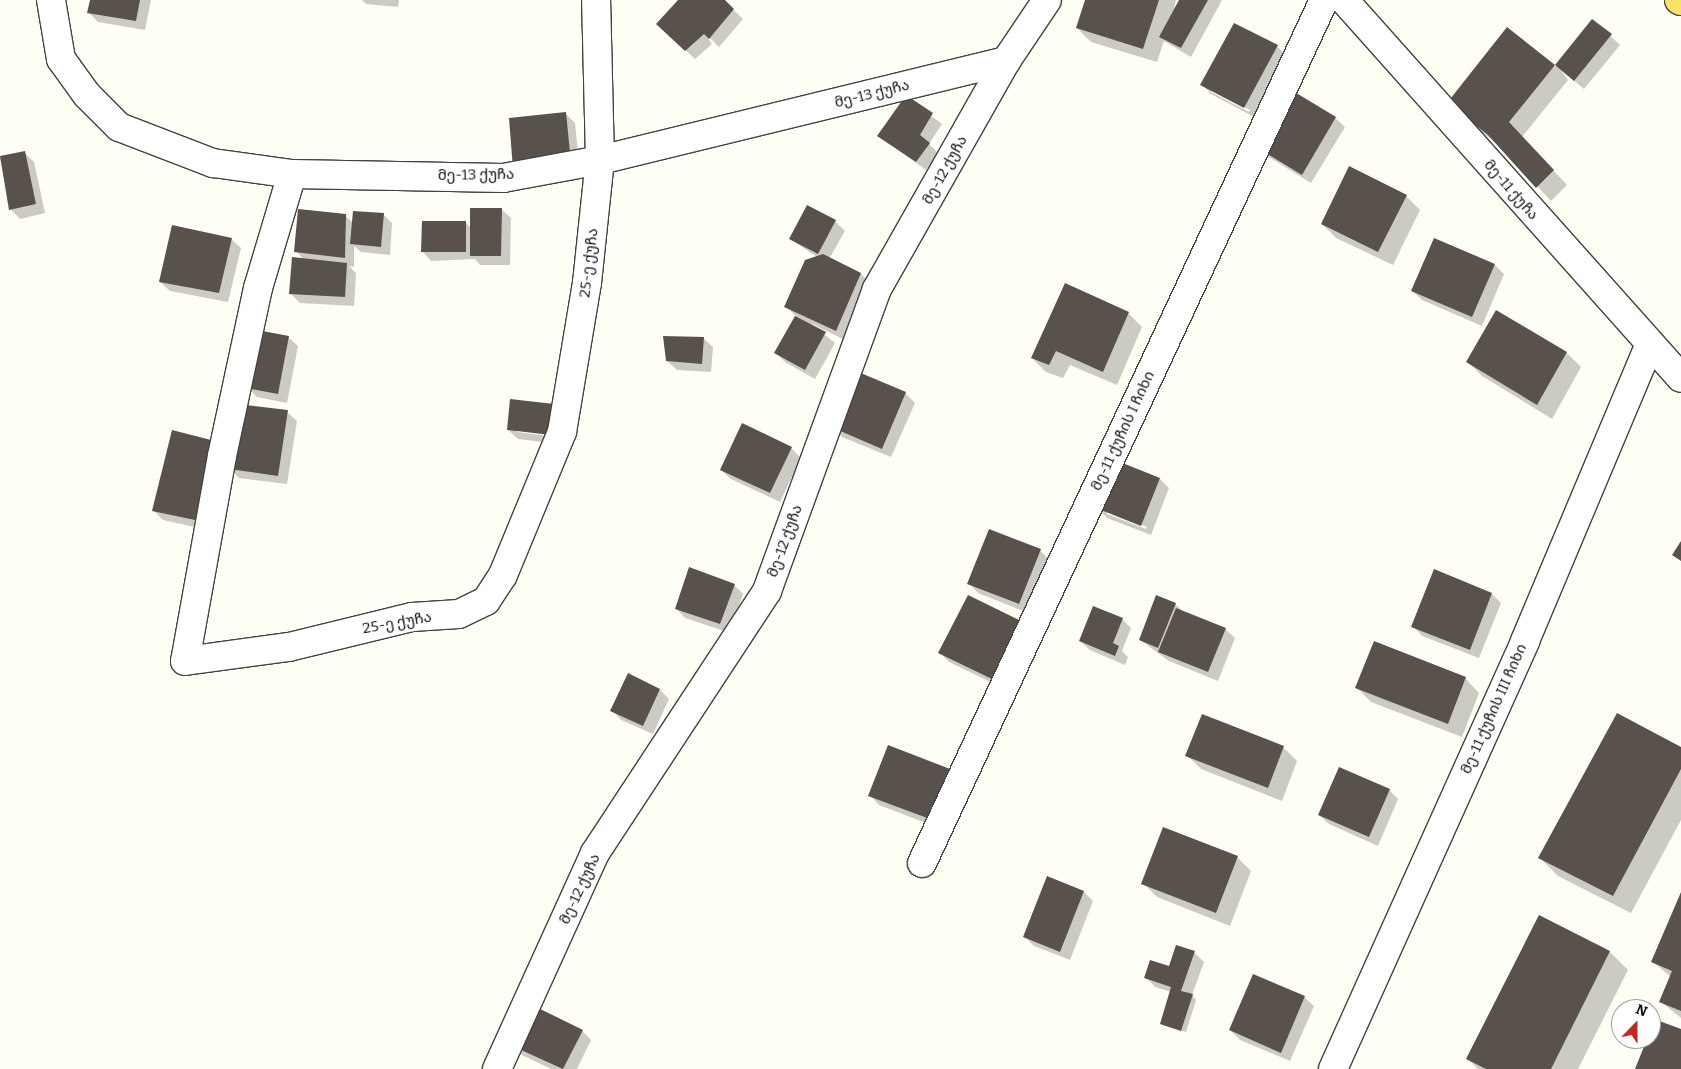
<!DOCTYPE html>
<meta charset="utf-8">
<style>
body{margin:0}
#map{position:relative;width:1681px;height:1069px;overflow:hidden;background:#fffef4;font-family:Bitter,"Noto Sans Georgian",serif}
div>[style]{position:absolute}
.shadow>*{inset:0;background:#0003}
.building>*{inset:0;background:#59524c}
.roads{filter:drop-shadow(1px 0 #434343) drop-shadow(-1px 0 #434343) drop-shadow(0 1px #434343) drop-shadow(0 -1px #434343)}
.minor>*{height:28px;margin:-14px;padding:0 14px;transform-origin:14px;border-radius:14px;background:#fff}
.major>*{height:28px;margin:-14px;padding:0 14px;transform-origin:14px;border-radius:14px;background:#fbe267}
span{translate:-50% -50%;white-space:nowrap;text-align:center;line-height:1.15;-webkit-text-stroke:5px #fff;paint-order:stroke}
.street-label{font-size:15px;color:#101010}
.north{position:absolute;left:1611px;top:999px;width:50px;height:50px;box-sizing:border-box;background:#fff;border:1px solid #9f9f9f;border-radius:50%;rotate:22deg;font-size:14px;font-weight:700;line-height:20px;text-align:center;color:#101010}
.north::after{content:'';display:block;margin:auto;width:18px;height:22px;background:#c62723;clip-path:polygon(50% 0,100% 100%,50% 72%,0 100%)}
</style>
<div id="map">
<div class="shadow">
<div style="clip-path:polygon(91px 0,151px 0,145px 30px,98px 22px,88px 12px)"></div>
<div style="clip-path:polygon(362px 0,399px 0,398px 7px,366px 4px)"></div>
<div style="clip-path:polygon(680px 0,723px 0,743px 19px,719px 47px,700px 28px,712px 44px,695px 59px,667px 33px)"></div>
<div style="clip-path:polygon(1087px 0,1176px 0,1174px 9px,1181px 0,1222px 0,1191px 57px,1164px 41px,1157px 62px,1091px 42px,1077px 28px)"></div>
<div style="clip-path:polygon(1593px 20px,1620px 45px,1584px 89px,1561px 70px,1568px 80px,1522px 137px,1567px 185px,1551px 201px,1500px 146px,1462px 117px,1507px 29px,1555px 67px)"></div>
<div style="clip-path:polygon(evenodd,1277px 46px,1286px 56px,1254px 117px,1211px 94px,1202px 84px,1277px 46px,1211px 89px,1250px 110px,1249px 112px,1211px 92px,1211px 89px)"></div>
<div style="clip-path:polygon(906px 97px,942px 124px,929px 144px,938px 153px,926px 170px,879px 136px)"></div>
<div style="clip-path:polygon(565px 113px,575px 123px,580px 172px,524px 178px)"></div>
<div style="clip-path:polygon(1335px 118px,1345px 127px,1311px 183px,1264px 154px)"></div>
<div style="clip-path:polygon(24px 152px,34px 162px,45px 213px,20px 219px,10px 209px,0 157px)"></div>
<div style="clip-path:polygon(1406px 196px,1420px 210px,1393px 265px,1336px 238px,1322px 224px)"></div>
<div style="clip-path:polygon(501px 209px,511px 218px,510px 265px,480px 265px,475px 259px,431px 261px,422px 251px,465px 222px,471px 228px)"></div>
<div style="clip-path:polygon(383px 214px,392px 223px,390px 255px,361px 252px,354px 246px,354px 267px,349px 266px,356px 273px,354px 306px,300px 303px,291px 294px,304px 260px,296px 251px,346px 216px,353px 223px)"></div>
<div style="clip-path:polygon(835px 221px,845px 231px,829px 259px,861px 274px,870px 283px,845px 340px,810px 323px,835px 343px,815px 379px,785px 362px,776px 353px,796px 316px,786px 306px,817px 257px,790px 239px)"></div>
<div style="clip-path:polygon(231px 239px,241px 248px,228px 302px,170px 291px,160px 282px)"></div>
<div style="clip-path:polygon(1495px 265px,1504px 274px,1482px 326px,1422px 300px,1413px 291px)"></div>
<div style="clip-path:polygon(1497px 312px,1567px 353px,1581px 367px,1552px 419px,1482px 376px,1468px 362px)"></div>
<div style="clip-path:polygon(1128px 313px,1142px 327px,1117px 385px,1070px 365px,1063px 378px,1046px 372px,1032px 358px)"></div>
<div style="clip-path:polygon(288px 337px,298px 346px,287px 403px,257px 397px,248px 388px)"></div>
<div style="clip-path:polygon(703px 338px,713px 347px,711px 372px,677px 370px,667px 361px)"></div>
<div style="clip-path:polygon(857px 372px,905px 393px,915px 403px,891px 457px,842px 437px,833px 427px)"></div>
<div style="clip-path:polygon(evenodd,511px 400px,554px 405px,563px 414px,560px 444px,518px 439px,508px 430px,511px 400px,517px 430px,557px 435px,557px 437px,517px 432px,517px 430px)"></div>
<div style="clip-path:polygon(287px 412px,297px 421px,287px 484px,239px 478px,230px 469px)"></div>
<div style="clip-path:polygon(743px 425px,791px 448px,801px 458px,780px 502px,731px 479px,721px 470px)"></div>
<div style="clip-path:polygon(224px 452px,204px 529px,163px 520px,154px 511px)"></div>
<div style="clip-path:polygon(evenodd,1160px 479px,1169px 488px,1151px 535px,1107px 518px,1098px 508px,1160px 479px,1107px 511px,1147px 527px,1146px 529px,1107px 514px,1107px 511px)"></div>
<div style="clip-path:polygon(1040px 550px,1049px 560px,1028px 613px,978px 593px,969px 583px)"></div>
<div style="clip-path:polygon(734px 585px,743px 594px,730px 633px,685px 618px,676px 608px)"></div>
<div style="clip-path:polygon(1492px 594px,1501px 603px,1479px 658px,1422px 636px,1413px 626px)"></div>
<div style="clip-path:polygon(1175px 604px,1184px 612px,1225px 629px,1235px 638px,1218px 681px,1169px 661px,1140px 640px)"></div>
<div style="clip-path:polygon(1122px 619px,1131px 628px,1122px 651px,1128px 657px,1125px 665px,1090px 650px,1080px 641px)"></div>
<div style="clip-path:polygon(1021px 622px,1001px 687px,949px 662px,940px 653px)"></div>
<div style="clip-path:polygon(628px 675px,660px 690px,669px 699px,653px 734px,621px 720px,612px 710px)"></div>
<div style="clip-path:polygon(1465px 678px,1479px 693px,1462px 737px,1371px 702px,1357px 688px)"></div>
<div style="clip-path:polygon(1283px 747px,1297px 761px,1282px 801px,1201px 769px,1187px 755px)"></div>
<div style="clip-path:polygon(1681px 749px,1681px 820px,1631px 913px,1558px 876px,1540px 858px)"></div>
<div style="clip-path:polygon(949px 770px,958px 780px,939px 828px,879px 805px,870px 795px)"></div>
<div style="clip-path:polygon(1389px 790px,1398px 799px,1378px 846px,1329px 824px,1319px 815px)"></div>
<div style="clip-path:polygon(1237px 857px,1251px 871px,1230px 926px,1157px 897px,1143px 883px)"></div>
<div style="clip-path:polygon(1048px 878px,1084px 892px,1093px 901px,1070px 960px,1034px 946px,1025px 937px)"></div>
<div style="clip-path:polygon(1681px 895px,1681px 1018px,1660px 1001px,1671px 977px,1653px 962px)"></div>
<div style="clip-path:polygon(1539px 916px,1610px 952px,1628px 970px,1578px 1069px,1478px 1069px,1468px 1059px)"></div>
<div style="clip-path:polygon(1194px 952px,1204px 962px,1192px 995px,1196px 1000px,1186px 1032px,1164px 1025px,1185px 1035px,1161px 1024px,1171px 992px,1155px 987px,1146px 977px,1169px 968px)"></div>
<div style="clip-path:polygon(1304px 997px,1314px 1006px,1290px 1061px,1240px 1040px,1230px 1030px)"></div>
<div style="clip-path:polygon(582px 1031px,591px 1040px,577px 1069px,551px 1069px,520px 1054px,511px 1045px)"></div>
</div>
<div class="building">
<div style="clip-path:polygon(90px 0,140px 0,136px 21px,87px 13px)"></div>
<div style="clip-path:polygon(678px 0,725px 0,734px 9px,709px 39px,704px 34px,685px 51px,656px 24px)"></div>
<div style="clip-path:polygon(1085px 0,1159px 0,1143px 49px,1076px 28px)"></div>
<div style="clip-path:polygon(1179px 0,1208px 0,1181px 48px,1159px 37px)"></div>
<div style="clip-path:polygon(1592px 19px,1612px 34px,1574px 81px,1555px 65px)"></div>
<div style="clip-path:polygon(1234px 23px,1278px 45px,1244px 108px,1200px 85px)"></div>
<div style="clip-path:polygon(1507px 27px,1555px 65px,1509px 122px,1554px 170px,1536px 188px,1488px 135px,1447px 103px)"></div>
<div style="clip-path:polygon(1288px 88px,1336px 117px,1302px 175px,1253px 145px)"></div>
<div style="clip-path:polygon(906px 95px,933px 113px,920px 135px,930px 143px,916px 162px,877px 136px)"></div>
<div style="clip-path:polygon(566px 112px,571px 163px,513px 169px,509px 118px)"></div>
<div style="clip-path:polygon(25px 151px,36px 204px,9px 210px,0 156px)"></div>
<div style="clip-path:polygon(1349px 166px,1407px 195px,1378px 252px,1321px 224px)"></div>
<div style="clip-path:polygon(807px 205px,836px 220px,818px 254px,789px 239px)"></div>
<div style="clip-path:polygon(470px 208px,502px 208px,501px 256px,470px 256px)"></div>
<div style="clip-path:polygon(298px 209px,346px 214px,345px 258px,294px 252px)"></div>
<div style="clip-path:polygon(353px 211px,384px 213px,381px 247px,350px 244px)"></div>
<div style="clip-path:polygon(422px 221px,466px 221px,466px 252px,421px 252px)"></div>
<div style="clip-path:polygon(172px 225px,232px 238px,219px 293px,159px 282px)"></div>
<div style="clip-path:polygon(1434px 238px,1495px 264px,1472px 317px,1411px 291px)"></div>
<div style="clip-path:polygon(823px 254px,861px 273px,836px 331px,784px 307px,805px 260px)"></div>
<div style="clip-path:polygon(292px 257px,347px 263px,345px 297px,289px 294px)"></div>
<div style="clip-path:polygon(1065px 283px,1129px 312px,1103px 372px,1056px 351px,1049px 365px,1031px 358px)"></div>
<div style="clip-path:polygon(1496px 310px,1567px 352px,1537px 405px,1466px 362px)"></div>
<div style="clip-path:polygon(795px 316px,826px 332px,805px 370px,774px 353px)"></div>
<div style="clip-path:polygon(257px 330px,289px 336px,278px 394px,246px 388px)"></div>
<div style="clip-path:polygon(663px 336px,704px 337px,702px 364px,666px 361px)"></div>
<div style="clip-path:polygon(856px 371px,906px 392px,882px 449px,831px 427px)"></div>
<div style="clip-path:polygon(510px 399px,554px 404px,551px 435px,507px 430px)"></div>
<div style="clip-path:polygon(238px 404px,288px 410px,278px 476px,229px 469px)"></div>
<div style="clip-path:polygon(742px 423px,792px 447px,770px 493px,720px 470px)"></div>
<div style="clip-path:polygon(172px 430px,215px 441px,195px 520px,152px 511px)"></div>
<div style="clip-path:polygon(1115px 460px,1160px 478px,1141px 526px,1096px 508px)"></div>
<div style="clip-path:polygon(989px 529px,1041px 549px,1019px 604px,967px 584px)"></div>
<div style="clip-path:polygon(1681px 541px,1681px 561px,1672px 555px)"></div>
<div style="clip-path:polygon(689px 567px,735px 584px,720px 624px,675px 609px)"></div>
<div style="clip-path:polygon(1434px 569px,1492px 593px,1470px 650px,1411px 627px)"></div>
<div style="clip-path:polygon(968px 595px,1021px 621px,992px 679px,938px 653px)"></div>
<div style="clip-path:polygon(1156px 595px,1176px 603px,1158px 648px,1139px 640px)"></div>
<div style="clip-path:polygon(1093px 606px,1123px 618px,1113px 643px,1119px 646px,1115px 656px,1079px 641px)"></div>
<div style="clip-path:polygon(1176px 608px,1226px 628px,1208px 672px,1158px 652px)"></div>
<div style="clip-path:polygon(1374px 641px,1466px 677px,1448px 724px,1355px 688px)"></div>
<div style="clip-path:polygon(628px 673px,660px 689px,643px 726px,610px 711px)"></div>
<div style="clip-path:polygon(1617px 713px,1681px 747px,1681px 769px,1613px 896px,1538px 858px)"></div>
<div style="clip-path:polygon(1202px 714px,1284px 746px,1268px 788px,1185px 756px)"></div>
<div style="clip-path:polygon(888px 745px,950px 769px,930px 819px,868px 796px)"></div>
<div style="clip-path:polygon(1339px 767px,1390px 789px,1369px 837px,1318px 815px)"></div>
<div style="clip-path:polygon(1163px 827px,1238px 856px,1216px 913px,1141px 884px)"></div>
<div style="clip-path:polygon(1047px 876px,1084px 891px,1060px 952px,1023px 937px)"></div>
<div style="clip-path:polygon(1681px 892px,1681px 1011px,1659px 1002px,1672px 971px,1651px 962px)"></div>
<div style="clip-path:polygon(1539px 915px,1610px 951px,1551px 1069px,1486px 1069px,1466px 1059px)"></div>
<div style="clip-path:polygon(1176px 945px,1195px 951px,1181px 991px,1193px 994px,1181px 1031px,1160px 1024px,1171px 987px,1144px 978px,1150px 960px,1169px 966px)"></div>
<div style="clip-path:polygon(1253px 974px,1305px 996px,1281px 1053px,1229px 1030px)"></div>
<div style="clip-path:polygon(530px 1004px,583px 1030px,563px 1069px,510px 1045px)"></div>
<div style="clip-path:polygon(1654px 1019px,1681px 1029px,1681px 1069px,1635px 1069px,1647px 1039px,1651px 1039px)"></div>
</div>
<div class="roads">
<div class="minor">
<div style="left:51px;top:0;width:60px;rotate:80.4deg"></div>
<div style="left:61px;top:59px;width:44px;rotate:54.2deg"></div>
<div style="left:87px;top:95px;width:45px;rotate:45deg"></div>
<div style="left:119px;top:127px;width:101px;rotate:21deg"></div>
<div style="left:213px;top:163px;width:80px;rotate:7.9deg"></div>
<div style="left:292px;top:174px;width:211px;rotate:1.1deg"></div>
<div style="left:503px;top:178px;width:99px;rotate:-10.5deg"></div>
<div style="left:600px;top:160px;width:418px;rotate:-13.7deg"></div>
<div style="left:1344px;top:0;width:506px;rotate:48.28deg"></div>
<div style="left:292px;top:174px;width:119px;rotate:106.6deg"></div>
<div style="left:258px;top:288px;width:172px;rotate:102.1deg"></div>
<div style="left:222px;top:456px;width:208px;rotate:100.2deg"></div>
<div style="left:185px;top:661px;width:105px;rotate:-7.7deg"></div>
<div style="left:289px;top:647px;width:127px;rotate:-13.7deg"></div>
<div style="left:412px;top:617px;width:47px;rotate:-3.7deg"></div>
<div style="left:459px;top:614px;width:30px;rotate:-26deg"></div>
<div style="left:486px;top:601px;width:31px;rotate:-57deg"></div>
<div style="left:503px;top:575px;width:155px;rotate:-67.6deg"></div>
<div style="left:562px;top:432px;width:151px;rotate:-80.5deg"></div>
<div style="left:587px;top:283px;width:124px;rotate:-84deg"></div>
<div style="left:600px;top:160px;width:160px;rotate:-91.4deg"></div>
<div style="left:922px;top:863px;width:952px;rotate:-65.02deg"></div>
<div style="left:497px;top:1069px;width:237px;rotate:-65.6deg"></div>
<div style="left:595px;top:853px;width:313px;rotate:-56.7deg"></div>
<div style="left:767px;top:591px;width:321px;rotate:-70deg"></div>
<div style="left:877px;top:289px;width:262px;rotate:-60.5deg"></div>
<div style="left:1006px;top:61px;width:73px;rotate:-56.1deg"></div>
<div style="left:1333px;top:1069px;width:469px;rotate:-65.8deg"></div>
<div style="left:1525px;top:641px;width:320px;rotate:-67.2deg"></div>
</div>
<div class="major">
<div style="left:1679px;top:0;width:2px;rotate:27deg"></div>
</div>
</div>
<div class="street-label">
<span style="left:872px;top:94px;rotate:-14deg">მე-13 ქუჩა</span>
<span style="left:945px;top:170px;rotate:-61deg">მე-12 ქუჩა</span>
<span style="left:476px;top:175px;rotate:-1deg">მე-13 ქუჩა</span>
<span style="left:1511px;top:190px;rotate:49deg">მე-11 ქუჩა</span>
<span style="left:589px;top:263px;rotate:-83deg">25-ე ქუჩა</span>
<span style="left:1123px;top:431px;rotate:-65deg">მე-11 ქუჩის I ჩიხი</span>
<span style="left:785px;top:541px;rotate:-70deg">მე-12 ქუჩა</span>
<span style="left:397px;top:623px;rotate:-10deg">25-ე ქუჩა</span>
<span style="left:1494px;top:709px;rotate:-66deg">მე-11 ქუჩის III ჩიხი</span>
<span style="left:580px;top:889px;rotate:-65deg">მე-12 ქუჩა</span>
</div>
<div class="north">N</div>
</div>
